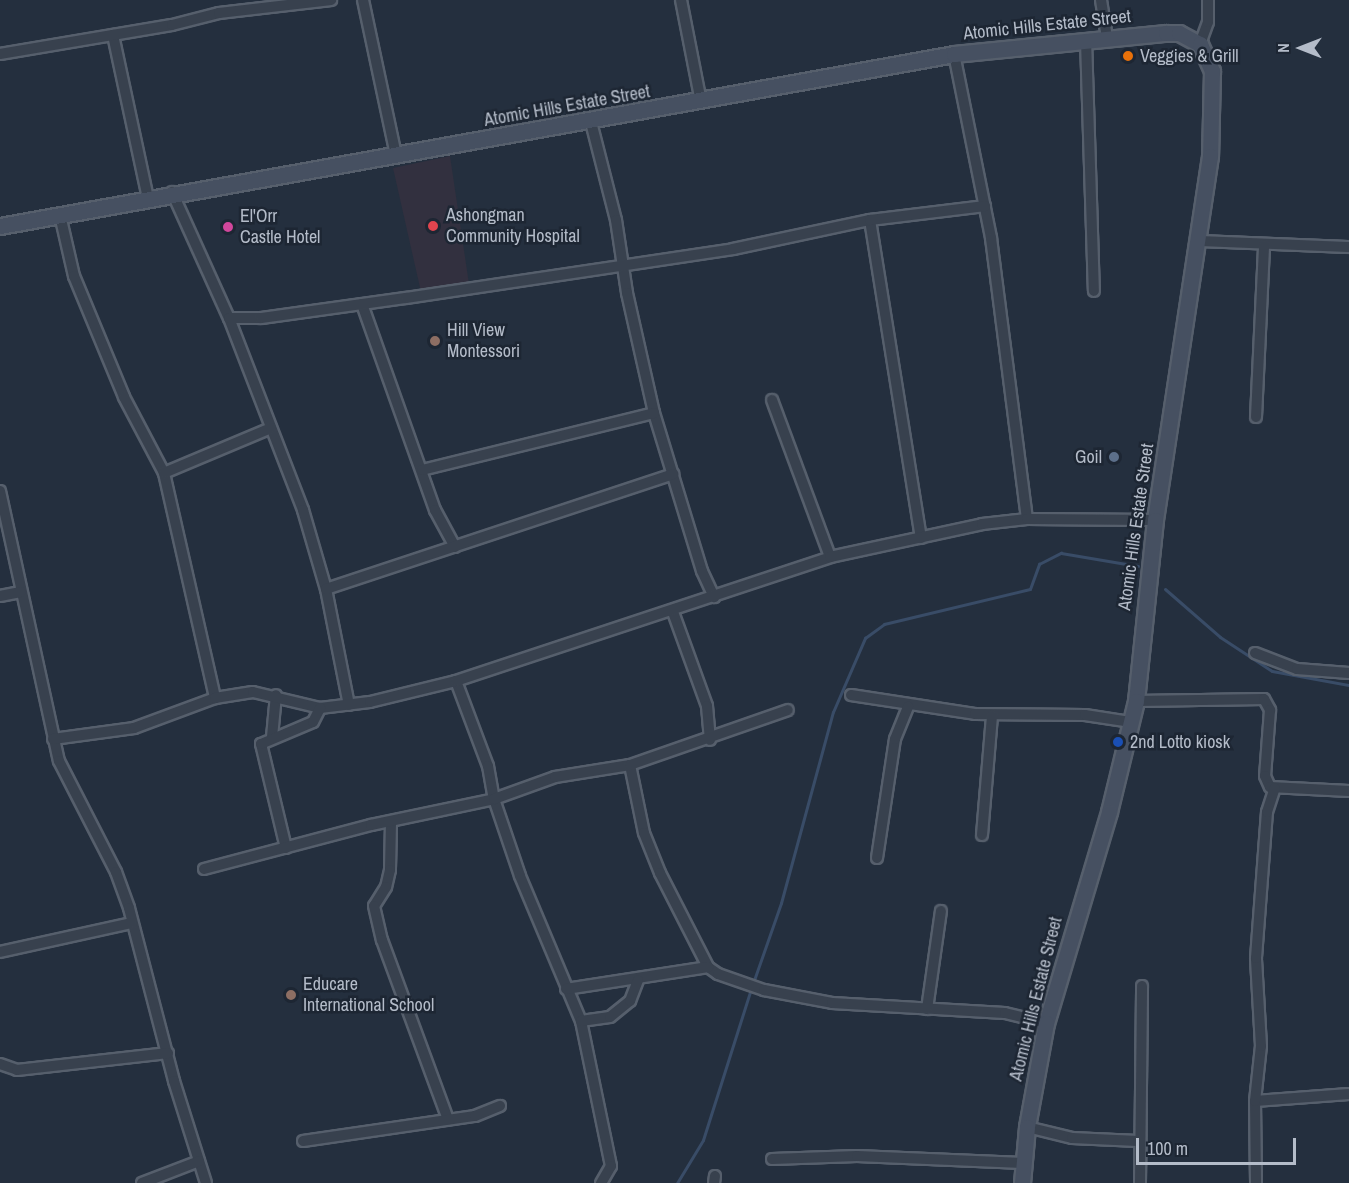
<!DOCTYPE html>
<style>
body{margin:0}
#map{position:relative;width:1349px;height:1183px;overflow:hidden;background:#242f3e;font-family:"Archivo Narrow",sans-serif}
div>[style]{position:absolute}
.medical>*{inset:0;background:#32303f}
.stream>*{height:3px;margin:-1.5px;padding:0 1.5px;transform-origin:1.5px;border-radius:1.5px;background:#394c67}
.roads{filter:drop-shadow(2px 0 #565f6c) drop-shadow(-2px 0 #565f6c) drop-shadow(0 2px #565f6c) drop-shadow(0 -2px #565f6c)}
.street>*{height:10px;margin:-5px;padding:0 5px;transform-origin:5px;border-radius:5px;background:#38414e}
.secondary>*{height:15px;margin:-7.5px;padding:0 7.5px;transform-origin:7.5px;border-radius:7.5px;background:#465061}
.dots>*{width:16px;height:16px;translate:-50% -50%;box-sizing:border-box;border:3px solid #1d2633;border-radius:50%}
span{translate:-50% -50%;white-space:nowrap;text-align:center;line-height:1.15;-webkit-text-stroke:5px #1d2633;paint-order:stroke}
.street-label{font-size:18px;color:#b4bcc9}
.poi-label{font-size:18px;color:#b4bcc9}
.left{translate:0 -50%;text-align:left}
.right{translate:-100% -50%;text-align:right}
.north{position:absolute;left:1271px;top:18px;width:60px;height:60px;-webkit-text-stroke:4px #1d2633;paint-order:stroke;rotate:270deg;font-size:16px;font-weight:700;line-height:24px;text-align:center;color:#b4bcc9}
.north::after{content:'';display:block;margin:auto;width:21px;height:27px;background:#b4bcc9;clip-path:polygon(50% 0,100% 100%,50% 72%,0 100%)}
.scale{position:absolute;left:1136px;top:1138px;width:160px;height:27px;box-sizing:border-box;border:3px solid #b4bcc9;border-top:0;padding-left:8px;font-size:18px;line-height:21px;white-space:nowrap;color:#b4bcc9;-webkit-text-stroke:4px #1d2633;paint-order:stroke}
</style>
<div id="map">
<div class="medical">
<div style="clip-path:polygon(450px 156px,469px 284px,421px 292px,393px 168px)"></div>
</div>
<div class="stream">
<div style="left:1165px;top:589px;width:73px;rotate:41.1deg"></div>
<div style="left:1220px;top:637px;width:62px;rotate:33.2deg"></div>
<div style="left:1272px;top:671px;width:78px;rotate:10.3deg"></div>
<div style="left:753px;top:983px;width:85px;rotate:-70.7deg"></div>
<div style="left:781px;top:903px;width:198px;rotate:-74.8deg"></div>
<div style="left:833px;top:712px;width:81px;rotate:-66.6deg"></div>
<div style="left:865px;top:638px;width:24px;rotate:-36deg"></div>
<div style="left:884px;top:624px;width:150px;rotate:-13.5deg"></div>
<div style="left:1030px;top:589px;width:27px;rotate:-70deg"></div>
<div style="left:1039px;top:564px;width:25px;rotate:-27deg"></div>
<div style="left:1061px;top:553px;width:78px;rotate:9.6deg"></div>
<div style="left:677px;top:1183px;width:50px;rotate:-58.8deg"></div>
<div style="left:703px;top:1140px;width:158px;rotate:-72.4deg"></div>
</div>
<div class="roads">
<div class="street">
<div style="left:363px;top:0;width:158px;rotate:78deg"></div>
<div style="left:681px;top:0;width:104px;rotate:78.9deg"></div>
<div style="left:1101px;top:0;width:38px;rotate:81deg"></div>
<div style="left:113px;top:35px;width:167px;rotate:77.9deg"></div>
<div style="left:1086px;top:40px;width:251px;rotate:88.2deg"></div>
<div style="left:1200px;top:44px;width:23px;rotate:-70deg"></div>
<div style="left:1208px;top:22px;width:22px;rotate:-90deg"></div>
<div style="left:0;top:54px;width:174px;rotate:-9.6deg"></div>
<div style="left:172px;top:25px;width:49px;rotate:-14.3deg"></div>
<div style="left:219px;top:13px;width:113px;rotate:-6.6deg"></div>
<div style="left:954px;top:54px;width:188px;rotate:78.6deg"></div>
<div style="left:991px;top:238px;width:283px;rotate:82.7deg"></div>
<div style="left:591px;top:122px;width:101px;rotate:75.7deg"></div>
<div style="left:616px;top:220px;width:74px;rotate:81.4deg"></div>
<div style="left:627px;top:293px;width:123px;rotate:77.3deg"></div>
<div style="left:654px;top:413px;width:165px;rotate:73.1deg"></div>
<div style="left:702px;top:571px;width:29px;rotate:65deg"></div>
<div style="left:172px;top:192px;width:138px;rotate:65.7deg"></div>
<div style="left:229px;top:318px;width:206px;rotate:68.9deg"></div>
<div style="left:303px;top:510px;width:82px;rotate:73.8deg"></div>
<div style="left:326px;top:589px;width:118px;rotate:78.8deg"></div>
<div style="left:60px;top:215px;width:63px;rotate:77.1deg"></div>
<div style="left:74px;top:276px;width:131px;rotate:67.5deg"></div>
<div style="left:124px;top:397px;width:86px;rotate:62.2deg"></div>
<div style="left:164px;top:473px;width:231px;rotate:77.2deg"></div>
<div style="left:870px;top:220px;width:322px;rotate:80.9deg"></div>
<div style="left:1199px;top:241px;width:150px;rotate:2.3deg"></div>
<div style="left:362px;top:304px;width:219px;rotate:70.5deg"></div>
<div style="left:435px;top:510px;width:42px;rotate:61.6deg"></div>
<div style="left:229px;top:318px;width:32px"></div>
<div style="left:261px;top:318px;width:146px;rotate:-7.9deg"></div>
<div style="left:406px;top:298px;width:331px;rotate:-8.5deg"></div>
<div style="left:733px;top:249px;width:140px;rotate:-12deg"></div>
<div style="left:870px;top:220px;width:116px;rotate:-6.9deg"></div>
<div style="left:772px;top:400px;width:167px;rotate:69.7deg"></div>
<div style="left:1256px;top:417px;width:172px;rotate:-87.3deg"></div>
<div style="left:422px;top:470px;width:239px;rotate:-13.8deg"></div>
<div style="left:164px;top:473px;width:116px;rotate:-22.8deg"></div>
<div style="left:0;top:491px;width:276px;rotate:77.7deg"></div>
<div style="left:59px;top:761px;width:125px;rotate:62.8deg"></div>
<div style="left:116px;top:872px;width:38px;rotate:70deg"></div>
<div style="left:129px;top:908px;width:179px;rotate:75.4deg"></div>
<div style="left:174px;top:1081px;width:107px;rotate:72.6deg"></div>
<div style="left:326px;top:589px;width:366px;rotate:-18.3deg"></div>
<div style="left:0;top:596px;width:21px;rotate:-11deg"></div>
<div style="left:673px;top:612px;width:100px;rotate:70.1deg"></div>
<div style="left:707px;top:706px;width:34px;rotate:85deg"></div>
<div style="left:1255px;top:653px;width:45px;rotate:20.9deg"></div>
<div style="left:1297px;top:669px;width:52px;rotate:4.4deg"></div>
<div style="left:456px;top:681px;width:91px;rotate:69.4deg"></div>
<div style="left:488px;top:766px;width:34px;rotate:80deg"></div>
<div style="left:494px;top:799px;width:81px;rotate:71.3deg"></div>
<div style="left:520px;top:876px;width:157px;rotate:67.2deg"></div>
<div style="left:581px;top:1021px;width:148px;rotate:78.3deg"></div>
<div style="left:611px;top:1166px;width:20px;rotate:120deg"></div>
<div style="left:851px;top:695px;width:125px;rotate:8.7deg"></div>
<div style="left:975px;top:714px;width:110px;rotate:0.5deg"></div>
<div style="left:1085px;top:715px;width:47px;rotate:8.7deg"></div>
<div style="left:1136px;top:701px;width:128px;rotate:-0.9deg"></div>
<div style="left:1264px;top:699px;width:13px;rotate:61deg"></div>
<div style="left:1270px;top:710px;width:66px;rotate:94.3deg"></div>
<div style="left:1265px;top:776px;width:12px;rotate:66deg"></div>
<div style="left:1270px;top:787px;width:79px;rotate:2.9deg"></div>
<div style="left:272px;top:737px;width:42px;rotate:-84.6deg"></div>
<div style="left:53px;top:739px;width:82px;rotate:-7.7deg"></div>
<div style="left:134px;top:728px;width:86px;rotate:-20.3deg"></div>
<div style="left:215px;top:698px;width:38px;rotate:-9deg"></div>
<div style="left:253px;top:692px;width:69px;rotate:13.4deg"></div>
<div style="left:320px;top:708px;width:50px;rotate:-6.8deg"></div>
<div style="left:370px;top:702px;width:89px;rotate:-13.7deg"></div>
<div style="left:456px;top:681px;width:394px;rotate:-18.3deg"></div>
<div style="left:830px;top:557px;width:156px;rotate:-12.2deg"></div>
<div style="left:982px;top:524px;width:45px;rotate:-6.3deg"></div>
<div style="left:1027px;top:519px;width:128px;rotate:0.4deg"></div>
<div style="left:630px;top:765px;width:69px;rotate:78.4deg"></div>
<div style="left:644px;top:833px;width:43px;rotate:68.2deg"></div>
<div style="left:660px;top:873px;width:106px;rotate:62.9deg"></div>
<div style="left:708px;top:967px;width:12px;rotate:35deg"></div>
<div style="left:718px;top:974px;width:49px;rotate:19.2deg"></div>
<div style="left:764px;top:990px;width:69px;rotate:10.8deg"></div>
<div style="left:832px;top:1003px;width:173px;rotate:3.3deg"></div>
<div style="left:1005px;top:1013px;width:42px;rotate:13.7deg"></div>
<div style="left:391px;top:822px;width:48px;rotate:91.2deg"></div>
<div style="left:390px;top:870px;width:17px;rotate:103deg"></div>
<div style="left:386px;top:887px;width:22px;rotate:122deg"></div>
<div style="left:374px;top:906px;width:35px;rotate:77deg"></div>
<div style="left:382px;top:940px;width:191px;rotate:69.8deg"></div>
<div style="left:982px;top:835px;width:120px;rotate:-85.2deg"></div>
<div style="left:286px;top:848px;width:107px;rotate:-103.5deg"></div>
<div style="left:261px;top:744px;width:56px;rotate:-22.9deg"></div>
<div style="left:313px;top:722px;width:16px;rotate:-63deg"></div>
<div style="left:877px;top:858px;width:120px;rotate:-81.4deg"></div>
<div style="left:895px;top:739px;width:35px;rotate:-68deg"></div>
<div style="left:204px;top:869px;width:173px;rotate:-14.8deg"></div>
<div style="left:371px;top:825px;width:126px;rotate:-11.9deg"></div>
<div style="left:494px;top:799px;width:65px;rotate:-19.8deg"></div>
<div style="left:555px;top:777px;width:76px;rotate:-9.1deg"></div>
<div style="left:630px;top:765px;width:167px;rotate:-19.2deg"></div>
<div style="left:0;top:952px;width:135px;rotate:-12.4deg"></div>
<div style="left:566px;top:989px;width:144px;rotate:-8.8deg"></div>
<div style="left:927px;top:1009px;width:99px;rotate:-81.9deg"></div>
<div style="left:581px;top:1021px;width:29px;rotate:-8deg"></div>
<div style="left:610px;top:1017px;width:26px;rotate:-39deg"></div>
<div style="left:630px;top:1001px;width:22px;rotate:-69deg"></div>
<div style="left:0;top:1064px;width:18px;rotate:19deg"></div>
<div style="left:17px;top:1070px;width:152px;rotate:-6.4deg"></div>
<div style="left:1255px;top:1101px;width:94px;rotate:-4.3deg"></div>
<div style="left:1027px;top:1127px;width:46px;rotate:13.7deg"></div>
<div style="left:1072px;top:1138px;width:66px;rotate:2.6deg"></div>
<div style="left:303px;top:1141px;width:174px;rotate:-8.3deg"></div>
<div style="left:475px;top:1116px;width:27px;rotate:-22deg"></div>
<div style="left:772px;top:1159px;width:85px;rotate:-2deg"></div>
<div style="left:857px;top:1156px;width:166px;rotate:2.4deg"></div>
<div style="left:142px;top:1183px;width:61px;rotate:-21.1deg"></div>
<div style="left:714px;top:1183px;width:7px;rotate:-82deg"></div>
<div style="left:1140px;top:1183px;width:197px;rotate:-89.4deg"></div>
<div style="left:1256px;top:1183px;width:82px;rotate:-90.7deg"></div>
<div style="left:1255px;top:1101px;width:55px;rotate:-83.8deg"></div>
<div style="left:1261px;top:1046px;width:88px;rotate:-93.3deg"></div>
<div style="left:1256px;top:958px;width:146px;rotate:-85.7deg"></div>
<div style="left:1267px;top:812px;width:25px;rotate:-72deg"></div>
</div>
<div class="secondary">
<div style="left:0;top:226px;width:969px;rotate:-10.22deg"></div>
<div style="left:954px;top:54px;width:213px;rotate:-5.7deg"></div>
<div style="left:1166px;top:33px;width:13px"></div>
<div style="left:1179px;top:33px;width:24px;rotate:28deg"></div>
<div style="left:1200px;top:44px;width:30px;rotate:66deg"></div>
<div style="left:1212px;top:71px;width:85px;rotate:91.3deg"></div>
<div style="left:1210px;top:156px;width:368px;rotate:98.6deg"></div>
<div style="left:1155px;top:520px;width:182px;rotate:96deg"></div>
<div style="left:1136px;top:701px;width:114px;rotate:103.7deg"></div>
<div style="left:1109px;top:812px;width:220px;rotate:106.6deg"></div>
<div style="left:1046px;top:1023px;width:106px;rotate:100.4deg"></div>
<div style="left:1027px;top:1127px;width:56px;rotate:95.1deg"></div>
</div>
</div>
<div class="dots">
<div style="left:1128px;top:56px;background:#e8710a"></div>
<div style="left:433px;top:226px;background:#e0444e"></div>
<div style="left:228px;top:227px;background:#d1479c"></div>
<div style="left:435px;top:341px;background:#8d6e63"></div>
<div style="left:1114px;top:457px;background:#5c6f8a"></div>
<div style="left:1118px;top:742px;background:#1a4fb4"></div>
<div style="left:291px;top:995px;background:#8d6e63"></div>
</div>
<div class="street-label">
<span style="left:1047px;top:25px;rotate:-6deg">Atomic Hills Estate Street</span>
<span style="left:567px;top:106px;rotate:-10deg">Atomic Hills Estate Street</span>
<span style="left:1136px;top:527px;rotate:-82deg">Atomic Hills Estate Street</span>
<span style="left:1036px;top:999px;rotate:-76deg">Atomic Hills Estate Street</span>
</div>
<div class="poi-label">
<span class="left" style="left:1140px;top:56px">Veggies &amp; Grill</span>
<span class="left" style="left:446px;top:226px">Ashongman<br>Community Hospital</span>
<span class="left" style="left:240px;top:227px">El'Orr<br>Castle Hotel</span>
<span class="left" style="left:447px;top:341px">Hill View<br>Montessori</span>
<span class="right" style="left:1102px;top:457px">Goil</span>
<span class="left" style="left:1130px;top:742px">2nd Lotto kiosk</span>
<span class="left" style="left:303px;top:995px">Educare<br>International School</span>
</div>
<div class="north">N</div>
<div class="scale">100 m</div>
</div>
